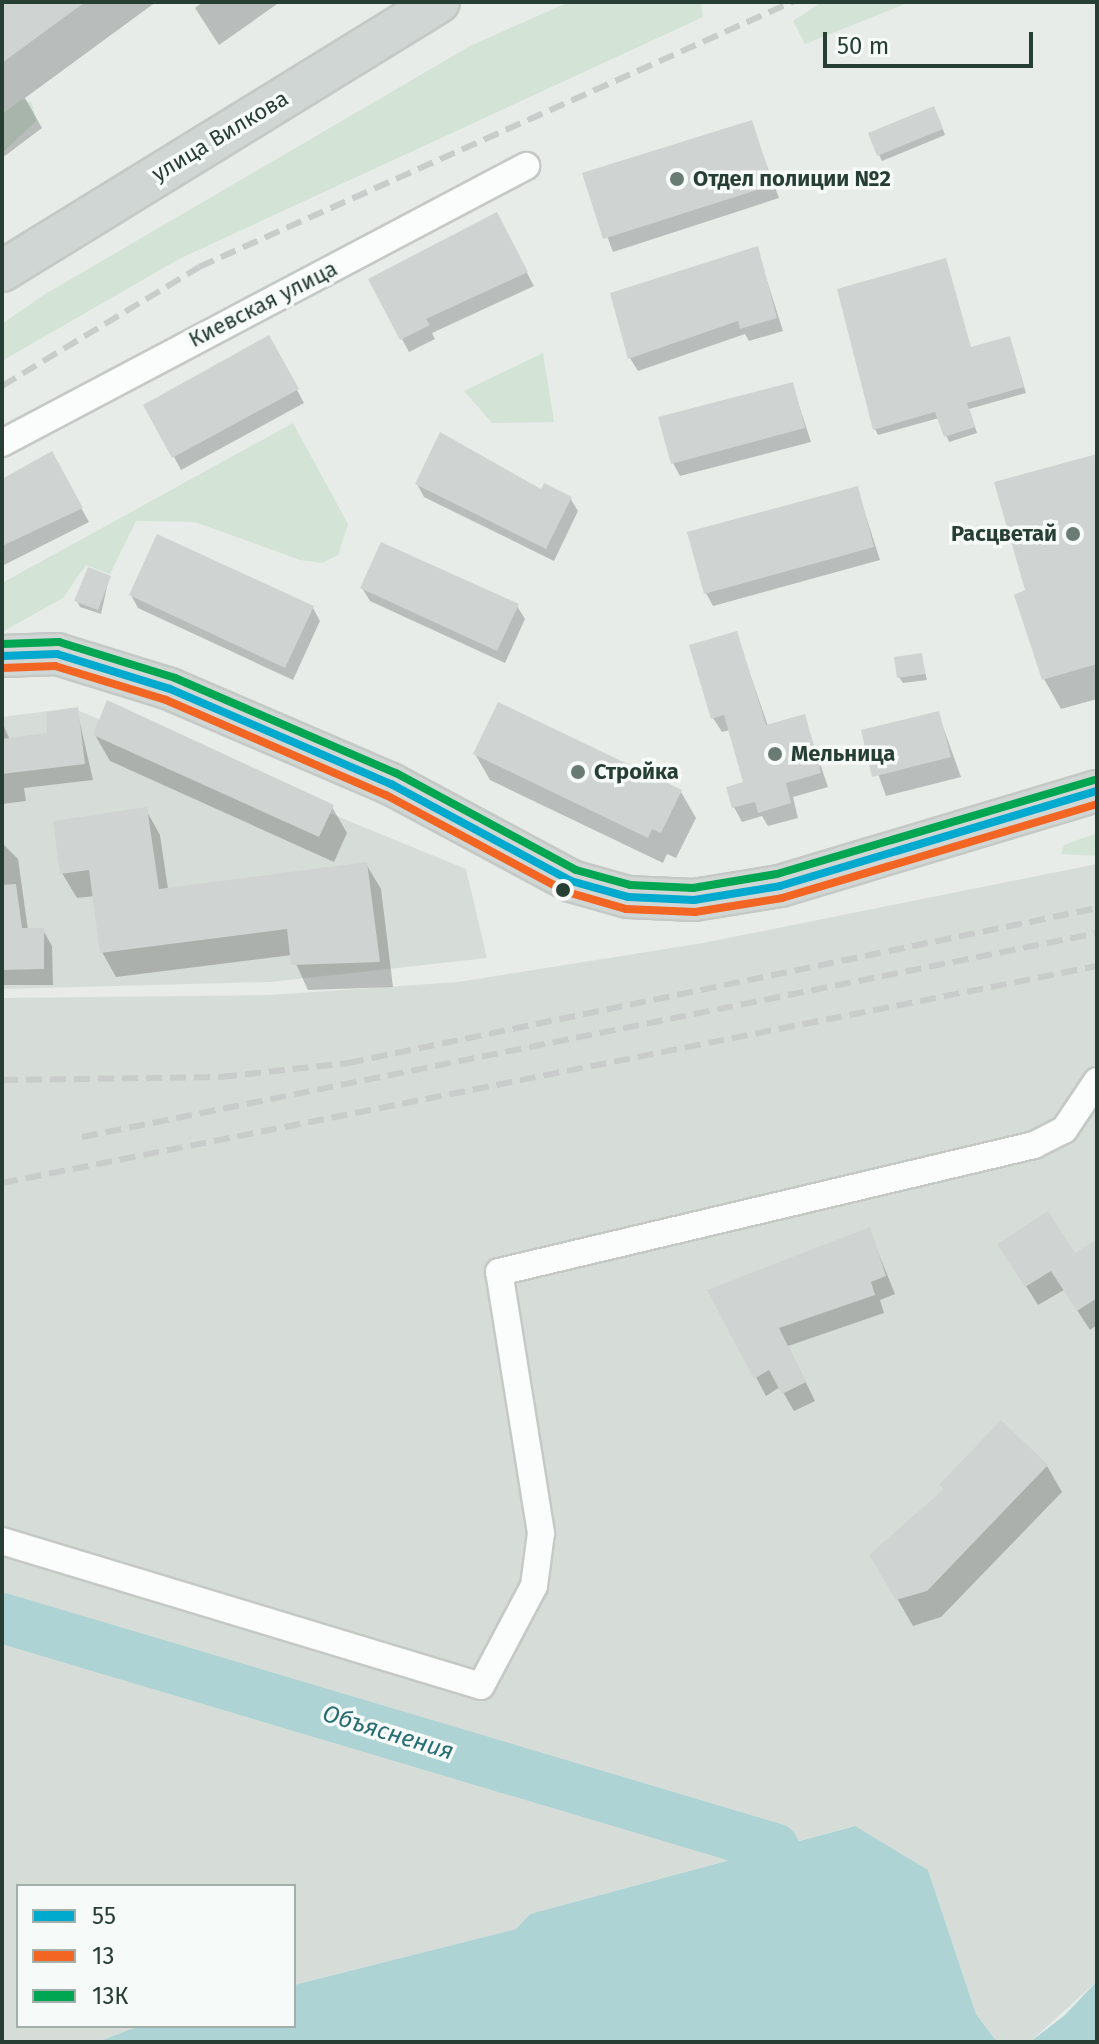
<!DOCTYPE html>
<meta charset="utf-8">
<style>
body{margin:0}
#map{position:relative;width:1099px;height:2044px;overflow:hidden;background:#e7ece9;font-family:"Fira Sans",sans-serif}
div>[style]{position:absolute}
.built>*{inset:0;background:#d6ddd9}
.green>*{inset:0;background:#d3e3d6}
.water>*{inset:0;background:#aed3d4}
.shadow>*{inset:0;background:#0003}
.river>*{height:50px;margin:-25px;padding:0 25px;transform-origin:25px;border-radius:25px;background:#aed3d4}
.building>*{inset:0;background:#cfd3d1}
.roads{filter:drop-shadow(2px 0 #c4c9c6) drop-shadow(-2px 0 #c4c9c6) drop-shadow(0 2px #c4c9c6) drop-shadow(0 -2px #c4c9c6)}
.minor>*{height:26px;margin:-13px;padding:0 13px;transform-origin:13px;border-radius:13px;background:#fbfcfc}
.primary>*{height:40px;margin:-20px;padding:0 20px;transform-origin:20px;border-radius:20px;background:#d0d6d4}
.rail>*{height:6px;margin-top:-3px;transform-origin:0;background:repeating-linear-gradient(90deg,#c8ccca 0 16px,transparent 0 24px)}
.bus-1>*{height:8px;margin:-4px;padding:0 4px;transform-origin:4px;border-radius:4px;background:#00a9ce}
.bus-2>*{height:8px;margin:-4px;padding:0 4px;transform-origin:4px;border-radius:4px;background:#f26522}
.bus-3>*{height:8px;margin:-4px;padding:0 4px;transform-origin:4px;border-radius:4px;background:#00a651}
.dots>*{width:22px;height:22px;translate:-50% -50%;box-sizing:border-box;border:4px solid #f6faf8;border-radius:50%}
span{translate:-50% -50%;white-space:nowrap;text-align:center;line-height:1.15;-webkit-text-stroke:7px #f6faf8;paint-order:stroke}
.street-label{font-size:22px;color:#273e35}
.poi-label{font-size:22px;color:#273e35;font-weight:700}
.left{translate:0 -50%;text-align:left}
.right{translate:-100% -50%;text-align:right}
.water-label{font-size:24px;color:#276d73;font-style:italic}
.frame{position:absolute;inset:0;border:4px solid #273e35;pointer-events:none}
.legend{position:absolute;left:16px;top:1884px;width:280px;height:144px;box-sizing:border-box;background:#f6faf8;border:2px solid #a3afaa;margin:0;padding:10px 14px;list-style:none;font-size:24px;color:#273e35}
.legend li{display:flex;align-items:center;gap:16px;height:40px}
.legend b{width:40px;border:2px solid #a3afaa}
.scale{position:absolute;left:823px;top:32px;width:210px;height:36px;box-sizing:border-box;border:4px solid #273e35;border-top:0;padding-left:10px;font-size:24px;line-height:28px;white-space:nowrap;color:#273e35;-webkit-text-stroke:6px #f6faf8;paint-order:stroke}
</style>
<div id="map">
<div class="built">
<div style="clip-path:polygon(72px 708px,466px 869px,487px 958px,270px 982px,2px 989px,2px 717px)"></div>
<div style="clip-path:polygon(1097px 864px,1097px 1981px,1030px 2042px,997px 2042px,976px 2014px,928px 1870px,854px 1826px,530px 1914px,516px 1929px,294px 1985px,294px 1886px,18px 1886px,18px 2026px,139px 2026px,97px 2042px,2px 2042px,2px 998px,270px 995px,458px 982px,703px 943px)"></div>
</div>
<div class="green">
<div style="clip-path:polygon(569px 2px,701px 2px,703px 17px,179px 259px,2px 361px,2px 324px,42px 296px,470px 46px)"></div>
<div style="clip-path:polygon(822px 2px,910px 2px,805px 44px,793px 21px)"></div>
<div style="clip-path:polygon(22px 99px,32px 103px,36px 121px,2px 153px,2px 114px)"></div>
<div style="clip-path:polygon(543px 353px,554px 422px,492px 423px,464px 391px)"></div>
<div style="clip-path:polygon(293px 423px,348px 524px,338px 555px,322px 563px,300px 560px,195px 522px,136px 521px,110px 574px,86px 565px,63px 598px,2px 632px,2px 583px)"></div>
<div style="clip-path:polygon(1097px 833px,1097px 856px,1061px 854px,1064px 845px)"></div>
</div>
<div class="water">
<div style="clip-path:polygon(855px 1826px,928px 1870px,976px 2014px,997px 2042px,97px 2042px,139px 2026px,294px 2026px,294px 1985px,516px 1929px,530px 1914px)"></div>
<div style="clip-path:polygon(1097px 1981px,1097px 2042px,1030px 2042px,1065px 2015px)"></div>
</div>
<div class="shadow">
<div style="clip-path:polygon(2px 2px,156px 2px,25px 98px,42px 128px,2px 158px)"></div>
<div style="clip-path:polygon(203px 2px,280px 2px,219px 45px,195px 8px)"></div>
<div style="clip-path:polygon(937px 114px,945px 135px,882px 161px,879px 155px)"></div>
<div style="clip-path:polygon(751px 123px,779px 198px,613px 252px,584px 174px)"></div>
<div style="clip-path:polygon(503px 228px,534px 286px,432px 333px,435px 339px,409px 352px,402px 339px)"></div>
<div style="clip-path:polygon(757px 249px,783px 331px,749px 341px,745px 334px,638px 371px,630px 358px)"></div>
<div style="clip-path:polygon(269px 338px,304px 403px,181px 470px,146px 405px)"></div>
<div style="clip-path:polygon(1012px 345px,1026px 393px,969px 409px,977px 433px,949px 442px,939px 418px,878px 435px,875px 429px,971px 349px)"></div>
<div style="clip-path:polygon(792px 384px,811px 442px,680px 476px,673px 463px)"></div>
<div style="clip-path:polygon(51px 454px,89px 522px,2px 566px,2px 481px)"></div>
<div style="clip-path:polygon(1097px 456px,1097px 699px,1061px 709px,1044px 679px,1027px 591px)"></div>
<div style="clip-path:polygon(417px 484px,541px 492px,570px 498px,578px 511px,554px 561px,424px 497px)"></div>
<div style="clip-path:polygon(857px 488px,880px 560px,713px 606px,706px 593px)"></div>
<div style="clip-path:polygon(109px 578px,101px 614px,80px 607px,77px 601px)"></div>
<div style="clip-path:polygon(362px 588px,517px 606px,525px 619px,505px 663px,370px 601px)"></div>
<div style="clip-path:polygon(131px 595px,313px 608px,320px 621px,293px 680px,138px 608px)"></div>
<div style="clip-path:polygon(736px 633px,768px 726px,804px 716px,828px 787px,793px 797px,798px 818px,768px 826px,762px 816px,742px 822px,734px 807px,745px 784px,730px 730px,722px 732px,713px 718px)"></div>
<div style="clip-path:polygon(921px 655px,927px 680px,903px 683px,899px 677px)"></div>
<div style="clip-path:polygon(77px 710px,93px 780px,24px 788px,26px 801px,2px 804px,2px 722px,10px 740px,49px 735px)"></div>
<div style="clip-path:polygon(938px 713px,961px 777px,886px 796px,863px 732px)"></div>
<div style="clip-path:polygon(95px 735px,332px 807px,347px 833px,334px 862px,110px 761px)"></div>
<div style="clip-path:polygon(475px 754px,681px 792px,696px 818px,676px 858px,667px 854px,663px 863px,490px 780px)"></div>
<div style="clip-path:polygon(146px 810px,160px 835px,168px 889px,366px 864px,381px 889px,393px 987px,308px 990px,292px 955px,116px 977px,102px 952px,95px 896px,77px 898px,62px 873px)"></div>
<div style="clip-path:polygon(2px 843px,18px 859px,28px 930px,43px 930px,52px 946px,53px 985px,2px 985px)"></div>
<div style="clip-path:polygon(869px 1230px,895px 1294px,880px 1300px,884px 1313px,788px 1346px,815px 1401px,794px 1411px,780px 1387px,766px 1396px,710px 1291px)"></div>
<div style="clip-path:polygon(1097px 1241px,1097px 1325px,1090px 1330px,1064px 1290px,1038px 1305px,1012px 1264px,1074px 1256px)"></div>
<div style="clip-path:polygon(1047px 1466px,1062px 1492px,941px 1617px,913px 1626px,872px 1555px,945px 1491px,942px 1485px)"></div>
</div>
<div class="river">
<div style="left:2px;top:1618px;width:806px;rotate:16.59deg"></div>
</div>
<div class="building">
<div style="clip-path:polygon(2px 2px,85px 2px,2px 63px)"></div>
<div style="clip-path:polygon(934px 106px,943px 129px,877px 156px,868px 133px)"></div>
<div style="clip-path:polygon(752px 120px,773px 185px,603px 239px,582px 173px)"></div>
<div style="clip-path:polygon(497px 212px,528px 272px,426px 319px,430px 325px,400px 340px,368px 279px)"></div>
<div style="clip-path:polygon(758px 246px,777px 318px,740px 329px,738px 321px,628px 359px,610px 293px)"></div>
<div style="clip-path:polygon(946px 258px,971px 347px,1010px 336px,1024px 387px,967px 403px,975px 427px,944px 437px,935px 412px,873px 430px,837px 289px)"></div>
<div style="clip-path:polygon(269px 335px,299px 389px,172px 458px,143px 405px)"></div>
<div style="clip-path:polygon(793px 382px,805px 428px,671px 464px,658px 417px)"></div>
<div style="clip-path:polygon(440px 432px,541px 489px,544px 483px,572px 497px,546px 549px,415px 484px)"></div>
<div style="clip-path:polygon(52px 451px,83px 508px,2px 546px,2px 479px)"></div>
<div style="clip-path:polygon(1097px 454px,1097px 664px,1042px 680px,1014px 595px,1025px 590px,994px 482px)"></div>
<div style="clip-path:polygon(858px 486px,874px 547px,704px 594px,687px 532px)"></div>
<div style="clip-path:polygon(157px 534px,314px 606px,285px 668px,129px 595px)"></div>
<div style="clip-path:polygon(381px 542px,519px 604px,497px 651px,360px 588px)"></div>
<div style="clip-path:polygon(88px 567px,111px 576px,98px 610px,74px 601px)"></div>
<div style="clip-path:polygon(737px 631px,766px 725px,805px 714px,821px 773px,786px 783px,791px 803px,758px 813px,755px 802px,732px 808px,726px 787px,743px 782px,724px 715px,711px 719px,689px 645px)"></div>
<div style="clip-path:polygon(922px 653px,925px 674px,897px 678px,894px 657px)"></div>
<div style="clip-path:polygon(107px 700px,334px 805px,319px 837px,93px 735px)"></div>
<div style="clip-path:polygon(498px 702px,682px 790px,661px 833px,652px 829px,648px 838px,473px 754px)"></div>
<div style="clip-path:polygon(78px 707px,85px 764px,2px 774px,2px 739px,47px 733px,47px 712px)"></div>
<div style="clip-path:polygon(939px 711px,951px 757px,872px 777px,861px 730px)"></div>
<div style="clip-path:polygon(147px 807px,159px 889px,367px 862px,380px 962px,291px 965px,287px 929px,100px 953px,89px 870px,60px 874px,53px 821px)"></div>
<div style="clip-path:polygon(16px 884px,22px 928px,44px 928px,44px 969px,2px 970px,2px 885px)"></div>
<div style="clip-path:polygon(1048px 1211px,1075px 1253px,1097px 1239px,1097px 1298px,1077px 1311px,1051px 1271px,1025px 1287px,997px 1244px)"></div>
<div style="clip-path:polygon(870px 1227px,886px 1276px,871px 1282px,875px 1295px,779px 1328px,806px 1382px,782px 1394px,769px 1370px,754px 1379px,707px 1290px)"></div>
<div style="clip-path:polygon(1001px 1420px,1048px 1465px,927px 1591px,896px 1600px,869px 1555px,944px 1489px,939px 1485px)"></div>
</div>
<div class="roads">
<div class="minor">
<div style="left:2px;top:443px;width:593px;rotate:-27.86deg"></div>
<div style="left:2px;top:1541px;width:500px;rotate:16.84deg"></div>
<div style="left:481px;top:1686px;width:113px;rotate:-62.1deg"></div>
<div style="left:534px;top:1586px;width:53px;rotate:-82.5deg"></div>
<div style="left:541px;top:1533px;width:264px;rotate:-99.1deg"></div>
<div style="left:499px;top:1272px;width:550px;rotate:-13.35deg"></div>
<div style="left:1034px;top:1145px;width:34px;rotate:-27deg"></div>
<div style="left:1064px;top:1130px;width:59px;rotate:-56deg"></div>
</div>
<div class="primary">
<div style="left:2px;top:271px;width:513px;rotate:-31.61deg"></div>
<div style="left:2px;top:656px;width:55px;rotate:-2.1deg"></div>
<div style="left:57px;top:654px;width:118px;rotate:17.2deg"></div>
<div style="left:170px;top:689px;width:241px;rotate:23.3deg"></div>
<div style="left:391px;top:784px;width:204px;rotate:28.3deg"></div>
<div style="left:571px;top:881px;width:59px;rotate:15.7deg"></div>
<div style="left:628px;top:897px;width:66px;rotate:2.6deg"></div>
<div style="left:694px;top:900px;width:87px;rotate:-9.2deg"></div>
<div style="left:780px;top:886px;width:331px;rotate:-16.7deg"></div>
</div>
</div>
<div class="rail">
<div style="left:2px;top:386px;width:230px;rotate:-31.1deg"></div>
<div style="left:199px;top:267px;width:650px;rotate:-24.08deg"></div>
<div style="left:2px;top:1080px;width:219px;rotate:-0.8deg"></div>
<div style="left:221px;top:1077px;width:128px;rotate:-6.3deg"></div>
<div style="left:348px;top:1063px;width:765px;rotate:-11.69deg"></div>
<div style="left:82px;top:1137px;width:1035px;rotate:-11.36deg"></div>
<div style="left:2px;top:1183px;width:1116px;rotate:-11.21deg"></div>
</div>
<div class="bus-1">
<div style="left:2px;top:656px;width:55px;rotate:-2.1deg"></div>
<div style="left:57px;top:654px;width:118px;rotate:17.2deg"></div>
<div style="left:170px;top:689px;width:241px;rotate:23.3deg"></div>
<div style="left:391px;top:784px;width:204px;rotate:28.3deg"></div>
<div style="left:571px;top:881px;width:59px;rotate:15.7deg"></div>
<div style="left:628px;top:897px;width:66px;rotate:2.6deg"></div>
<div style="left:694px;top:900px;width:87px;rotate:-9.2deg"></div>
<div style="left:780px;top:886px;width:331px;rotate:-16.7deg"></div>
</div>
<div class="bus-2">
<div style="left:2px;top:668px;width:53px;rotate:-2.2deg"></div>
<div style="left:55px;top:666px;width:116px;rotate:17deg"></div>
<div style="left:166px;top:700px;width:240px;rotate:23.4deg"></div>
<div style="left:386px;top:795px;width:205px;rotate:28.2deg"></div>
<div style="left:567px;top:892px;width:61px;rotate:16.1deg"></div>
<div style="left:626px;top:909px;width:69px;rotate:2.5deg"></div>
<div style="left:695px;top:912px;width:88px;rotate:-9.1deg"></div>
<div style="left:782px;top:898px;width:329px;rotate:-16.6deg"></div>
</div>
<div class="bus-3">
<div style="left:2px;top:644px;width:57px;rotate:-2deg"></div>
<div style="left:59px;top:642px;width:121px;rotate:17.2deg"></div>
<div style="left:175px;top:678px;width:241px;rotate:23.3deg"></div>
<div style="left:396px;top:773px;width:204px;rotate:28.3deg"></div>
<div style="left:576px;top:870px;width:56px;rotate:15.5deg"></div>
<div style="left:630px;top:885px;width:63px;rotate:2.7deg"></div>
<div style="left:693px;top:888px;width:85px;rotate:-9.5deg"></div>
<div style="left:777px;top:874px;width:331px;rotate:-16.5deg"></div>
</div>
<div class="dots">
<div style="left:677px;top:179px;background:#6a7b74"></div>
<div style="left:1073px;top:534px;background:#6a7b74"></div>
<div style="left:775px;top:754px;background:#6a7b74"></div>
<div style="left:578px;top:772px;background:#6a7b74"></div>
<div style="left:563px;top:890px;background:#273e35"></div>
</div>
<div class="street-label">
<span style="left:220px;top:136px;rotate:-31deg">улица Вилкова</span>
<span style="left:263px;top:304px;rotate:-27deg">Киевская улица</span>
</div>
<div class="poi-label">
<span class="left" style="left:693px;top:179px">Отдел полиции №2</span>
<span class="right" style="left:1057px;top:534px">Расцветай</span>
<span class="left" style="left:791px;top:754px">Мельница</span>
<span class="left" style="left:594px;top:772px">Стройка</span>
</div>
<div class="water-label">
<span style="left:388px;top:1733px;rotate:17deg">Объяснения</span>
</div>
<div class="frame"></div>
<ul class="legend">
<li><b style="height:10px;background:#00a9ce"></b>55</li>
<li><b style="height:10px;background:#f26522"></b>13</li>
<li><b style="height:10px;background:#00a651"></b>13К</li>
</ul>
<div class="scale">50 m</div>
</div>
